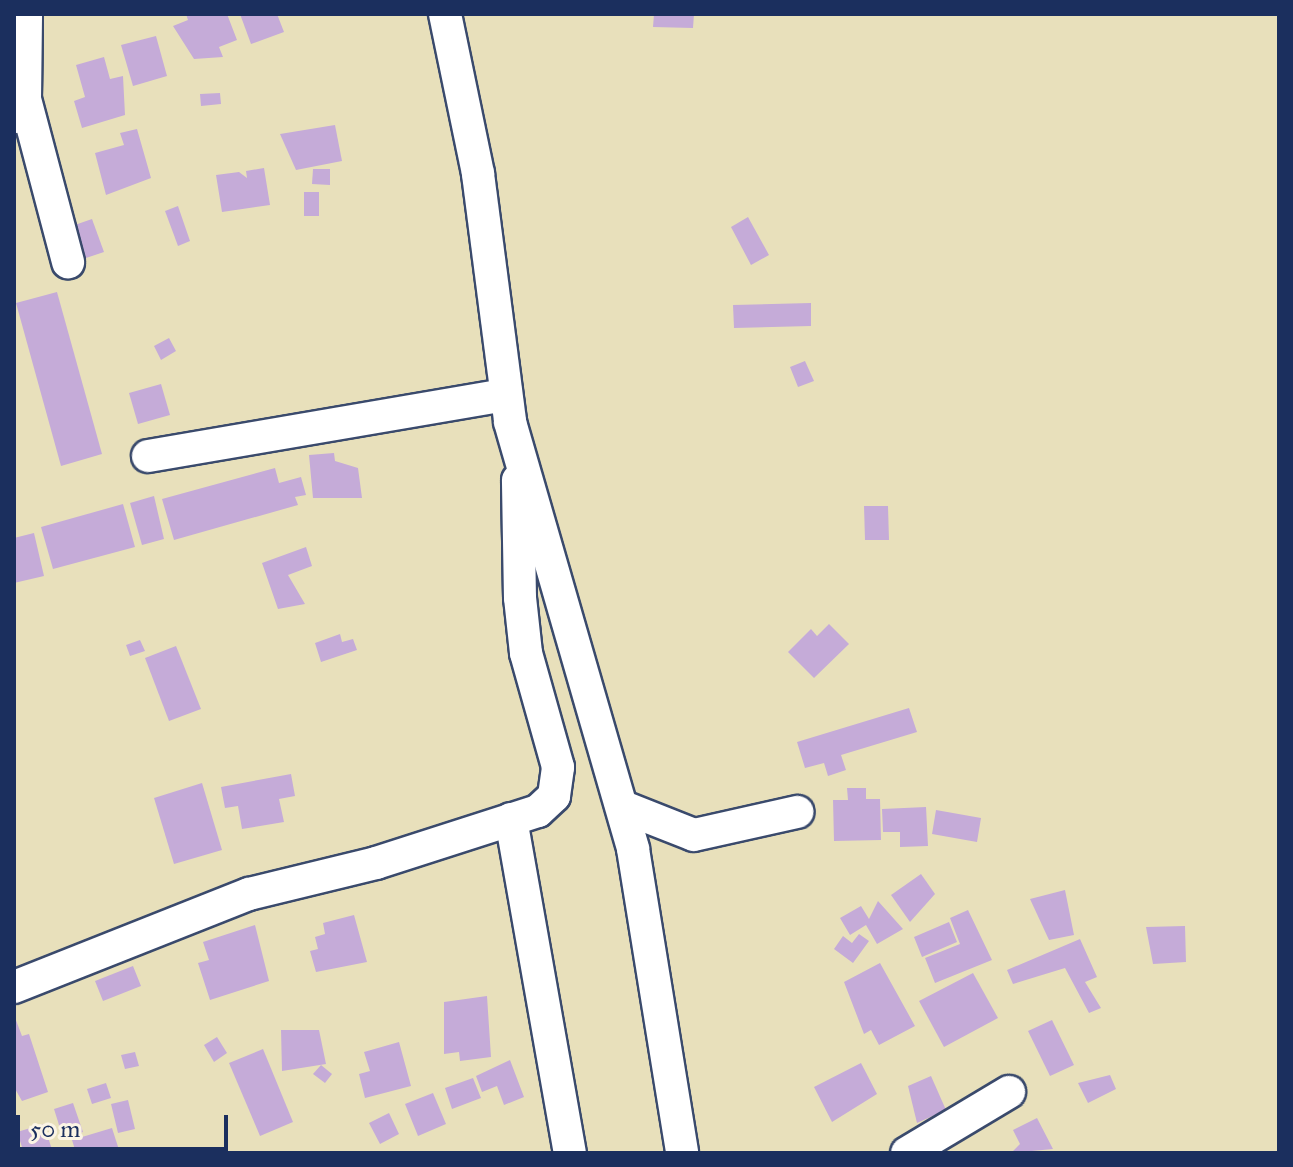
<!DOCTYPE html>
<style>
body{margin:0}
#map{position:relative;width:1293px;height:1167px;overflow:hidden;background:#e8e0bb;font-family:"IM FELL Great Primer",serif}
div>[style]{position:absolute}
.building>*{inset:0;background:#c5abd8}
.roads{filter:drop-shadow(2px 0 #3a4a6c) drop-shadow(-2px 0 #3a4a6c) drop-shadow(0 2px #3a4a6c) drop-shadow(0 -2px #3a4a6c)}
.street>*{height:32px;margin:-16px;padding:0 16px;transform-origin:16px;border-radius:16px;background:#fff}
span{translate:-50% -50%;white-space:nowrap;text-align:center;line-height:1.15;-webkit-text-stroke:8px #fcf5e5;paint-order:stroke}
.frame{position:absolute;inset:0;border:16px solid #1b2f5e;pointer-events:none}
.scale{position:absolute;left:16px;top:1115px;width:212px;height:36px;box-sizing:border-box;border:4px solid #1b2f5e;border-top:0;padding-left:10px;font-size:24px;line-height:28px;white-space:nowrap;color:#1b2f5e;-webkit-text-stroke:6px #fcf5e5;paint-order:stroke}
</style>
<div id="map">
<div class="building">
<div style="clip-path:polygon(186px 14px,227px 14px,237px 40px,219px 47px,223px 57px,194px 59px,173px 26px,188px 20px)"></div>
<div style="clip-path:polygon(240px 14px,277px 14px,284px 32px,251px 44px)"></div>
<div style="clip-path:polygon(654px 14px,694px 14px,693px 28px,653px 27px)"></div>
<div style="clip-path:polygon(156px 36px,167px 76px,133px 86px,121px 45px)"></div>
<div style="clip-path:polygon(104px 57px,110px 79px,123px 76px,125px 115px,82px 128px,74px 101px,85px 97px,76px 65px)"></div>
<div style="clip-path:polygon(220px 93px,221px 104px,201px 106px,200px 94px)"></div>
<div style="clip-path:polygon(335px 125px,342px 161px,296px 170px,280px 134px)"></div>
<div style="clip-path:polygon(137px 129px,151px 178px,106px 195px,95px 153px,124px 145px,120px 133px)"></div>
<div style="clip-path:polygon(264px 168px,270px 205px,222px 212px,216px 175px,239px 172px,247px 178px,246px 171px)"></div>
<div style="clip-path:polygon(313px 169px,330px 169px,330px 185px,312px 184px)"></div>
<div style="clip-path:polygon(304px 192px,319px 192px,319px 216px,304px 216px)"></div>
<div style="clip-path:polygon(178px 206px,190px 241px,178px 246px,165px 211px)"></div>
<div style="clip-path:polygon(748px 217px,769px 255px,751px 265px,731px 227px)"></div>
<div style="clip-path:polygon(92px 219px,104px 252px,80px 260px,69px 227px)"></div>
<div style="clip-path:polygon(57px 292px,102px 454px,61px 466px,16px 303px)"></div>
<div style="clip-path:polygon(811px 303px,811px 326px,734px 328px,733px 305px)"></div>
<div style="clip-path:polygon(169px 338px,176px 351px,161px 360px,154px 346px)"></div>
<div style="clip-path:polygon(805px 361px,814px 381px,798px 387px,790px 367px)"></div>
<div style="clip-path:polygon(161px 384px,170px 415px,138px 424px,129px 393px)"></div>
<div style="clip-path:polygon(334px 453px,335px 461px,358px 468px,362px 498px,313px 498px,309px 455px)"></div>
<div style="clip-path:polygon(275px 468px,279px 483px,301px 477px,306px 495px,295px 497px,298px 505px,174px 540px,162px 499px)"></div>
<div style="clip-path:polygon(154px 496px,164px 539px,142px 545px,130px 503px)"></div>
<div style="clip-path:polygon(123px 504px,135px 547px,53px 569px,41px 527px)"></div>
<div style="clip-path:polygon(864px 506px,888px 506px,889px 540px,865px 540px)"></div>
<div style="clip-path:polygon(34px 533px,44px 576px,14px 583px,14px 538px)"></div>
<div style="clip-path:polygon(306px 547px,312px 566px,288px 575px,305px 604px,278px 609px,262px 563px)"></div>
<div style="clip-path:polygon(829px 624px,849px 644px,814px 678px,788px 652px,811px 629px,817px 636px)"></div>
<div style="clip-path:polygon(340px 634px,342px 642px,353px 639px,357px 650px,321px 662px,315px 643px)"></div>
<div style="clip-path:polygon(140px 640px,145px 651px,130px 656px,126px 645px)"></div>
<div style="clip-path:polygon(176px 646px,201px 709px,169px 721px,145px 658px)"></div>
<div style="clip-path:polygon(909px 708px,917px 732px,841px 755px,846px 770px,828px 776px,824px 763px,805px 768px,797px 742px)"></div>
<div style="clip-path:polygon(291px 774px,295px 796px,279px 799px,284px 822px,242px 829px,238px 806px,225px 808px,221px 787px)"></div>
<div style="clip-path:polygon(202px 783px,222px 850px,174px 864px,154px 798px)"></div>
<div style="clip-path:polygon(847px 788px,866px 788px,866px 799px,880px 799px,881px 840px,834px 841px,833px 800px,848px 800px)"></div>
<div style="clip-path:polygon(926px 807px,928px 846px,900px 847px,900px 832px,883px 832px,882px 809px)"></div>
<div style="clip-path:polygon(936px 810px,981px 818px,977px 842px,932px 834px)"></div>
<div style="clip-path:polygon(921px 874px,935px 894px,910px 922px,891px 895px)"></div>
<div style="clip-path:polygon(1065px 890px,1074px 935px,1049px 940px,1030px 899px)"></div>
<div style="clip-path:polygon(878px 901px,903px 929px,877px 944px,866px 925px,850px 935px,840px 918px,861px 906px,869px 919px)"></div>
<div style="clip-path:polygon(968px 910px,992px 960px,935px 983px,925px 958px,960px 944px,950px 918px)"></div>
<div style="clip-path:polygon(354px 915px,367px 962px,316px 972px,310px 951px,318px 949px,315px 937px,325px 934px,323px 923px)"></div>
<div style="clip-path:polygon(949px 922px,957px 942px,922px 957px,914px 937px)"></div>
<div style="clip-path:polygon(255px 925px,269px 981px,210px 1000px,198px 963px,209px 960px,203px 942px)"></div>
<div style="clip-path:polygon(1185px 926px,1186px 962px,1153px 964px,1146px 927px)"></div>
<div style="clip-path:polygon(859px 934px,869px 941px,853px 963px,834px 949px,843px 936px,852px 943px)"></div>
<div style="clip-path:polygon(1080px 939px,1097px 977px,1085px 982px,1101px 1008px,1089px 1013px,1065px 968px,1013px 984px,1007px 970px)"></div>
<div style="clip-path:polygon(880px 963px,915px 1026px,879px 1045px,871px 1030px,864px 1034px,844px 982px)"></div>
<div style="clip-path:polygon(133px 966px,141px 986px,103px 1001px,95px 981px)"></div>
<div style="clip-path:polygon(973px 973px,998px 1018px,944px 1047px,919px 1001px)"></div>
<div style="clip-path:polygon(487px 996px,491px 1057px,460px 1061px,459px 1052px,444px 1054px,444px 1002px)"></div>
<div style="clip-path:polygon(14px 1015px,22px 1036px,29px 1034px,48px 1092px,22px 1101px,14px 1087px)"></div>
<div style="clip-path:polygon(1052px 1020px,1074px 1065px,1050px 1076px,1028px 1031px)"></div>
<div style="clip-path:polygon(281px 1030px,319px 1030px,326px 1064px,282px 1071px)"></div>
<div style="clip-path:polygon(217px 1037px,227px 1053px,214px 1062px,204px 1045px)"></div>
<div style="clip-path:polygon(399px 1042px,411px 1086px,365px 1098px,359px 1074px,370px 1071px,364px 1052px)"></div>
<div style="clip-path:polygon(263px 1049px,293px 1122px,260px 1136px,229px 1063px)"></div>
<div style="clip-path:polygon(135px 1052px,139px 1066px,125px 1069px,121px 1055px)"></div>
<div style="clip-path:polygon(510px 1060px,524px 1097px,504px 1105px,497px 1086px,482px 1092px,476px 1076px)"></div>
<div style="clip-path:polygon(861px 1063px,877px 1094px,832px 1122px,814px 1087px)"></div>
<div style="clip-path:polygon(321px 1065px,332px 1074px,325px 1083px,313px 1074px)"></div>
<div style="clip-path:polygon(1110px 1075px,1116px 1089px,1088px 1103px,1078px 1083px)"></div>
<div style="clip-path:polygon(931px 1076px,946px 1110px,917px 1123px,908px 1086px)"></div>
<div style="clip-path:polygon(473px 1078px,481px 1098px,452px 1109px,445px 1088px)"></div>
<div style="clip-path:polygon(106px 1083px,111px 1098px,92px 1104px,87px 1089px)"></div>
<div style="clip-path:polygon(433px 1093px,446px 1124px,418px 1136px,405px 1104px)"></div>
<div style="clip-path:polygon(128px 1100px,135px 1129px,118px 1133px,111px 1104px)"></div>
<div style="clip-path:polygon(73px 1103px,83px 1132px,63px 1138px,54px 1109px)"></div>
<div style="clip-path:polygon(389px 1113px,399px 1134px,380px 1144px,369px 1123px)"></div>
<div style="clip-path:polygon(1037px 1118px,1053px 1149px,1011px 1153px,1020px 1144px,1013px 1130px)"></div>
<div style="clip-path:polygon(44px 1124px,53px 1153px,24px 1153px,17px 1132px)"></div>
<div style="clip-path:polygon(112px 1128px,120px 1153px,76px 1153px,72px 1140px)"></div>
</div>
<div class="roads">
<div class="street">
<div style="left:445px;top:14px;width:163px;rotate:78.3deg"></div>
<div style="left:478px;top:174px;width:250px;rotate:82.6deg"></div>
<div style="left:510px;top:422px;width:444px;rotate:73.9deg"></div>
<div style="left:633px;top:849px;width:308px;rotate:80.8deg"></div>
<div style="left:25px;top:99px;width:169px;rotate:75.2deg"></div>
<div style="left:16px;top:117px;width:20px;rotate:-63deg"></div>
<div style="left:25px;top:99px;width:85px;rotate:-89.3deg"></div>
<div style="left:148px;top:456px;width:363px;rotate:-9.7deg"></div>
<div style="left:623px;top:807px;width:76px;rotate:21.5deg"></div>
<div style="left:694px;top:835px;width:106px;rotate:-12.6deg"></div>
<div style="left:511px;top:819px;width:339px;rotate:80deg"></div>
<div style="left:14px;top:987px;width:253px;rotate:-21.6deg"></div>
<div style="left:249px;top:894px;width:131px;rotate:-13.7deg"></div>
<div style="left:376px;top:863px;width:170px;rotate:-17.8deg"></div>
<div style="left:538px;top:811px;width:22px;rotate:-43deg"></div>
<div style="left:554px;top:796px;width:29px;rotate:-82deg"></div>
<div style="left:558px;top:767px;width:118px;rotate:-105.7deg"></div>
<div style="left:526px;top:653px;width:55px;rotate:-96.2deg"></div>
<div style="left:520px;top:598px;width:118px;rotate:-91deg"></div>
<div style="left:907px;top:1153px;width:119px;rotate:-30.9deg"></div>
</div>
</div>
<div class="frame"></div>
<div class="scale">50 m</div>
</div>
